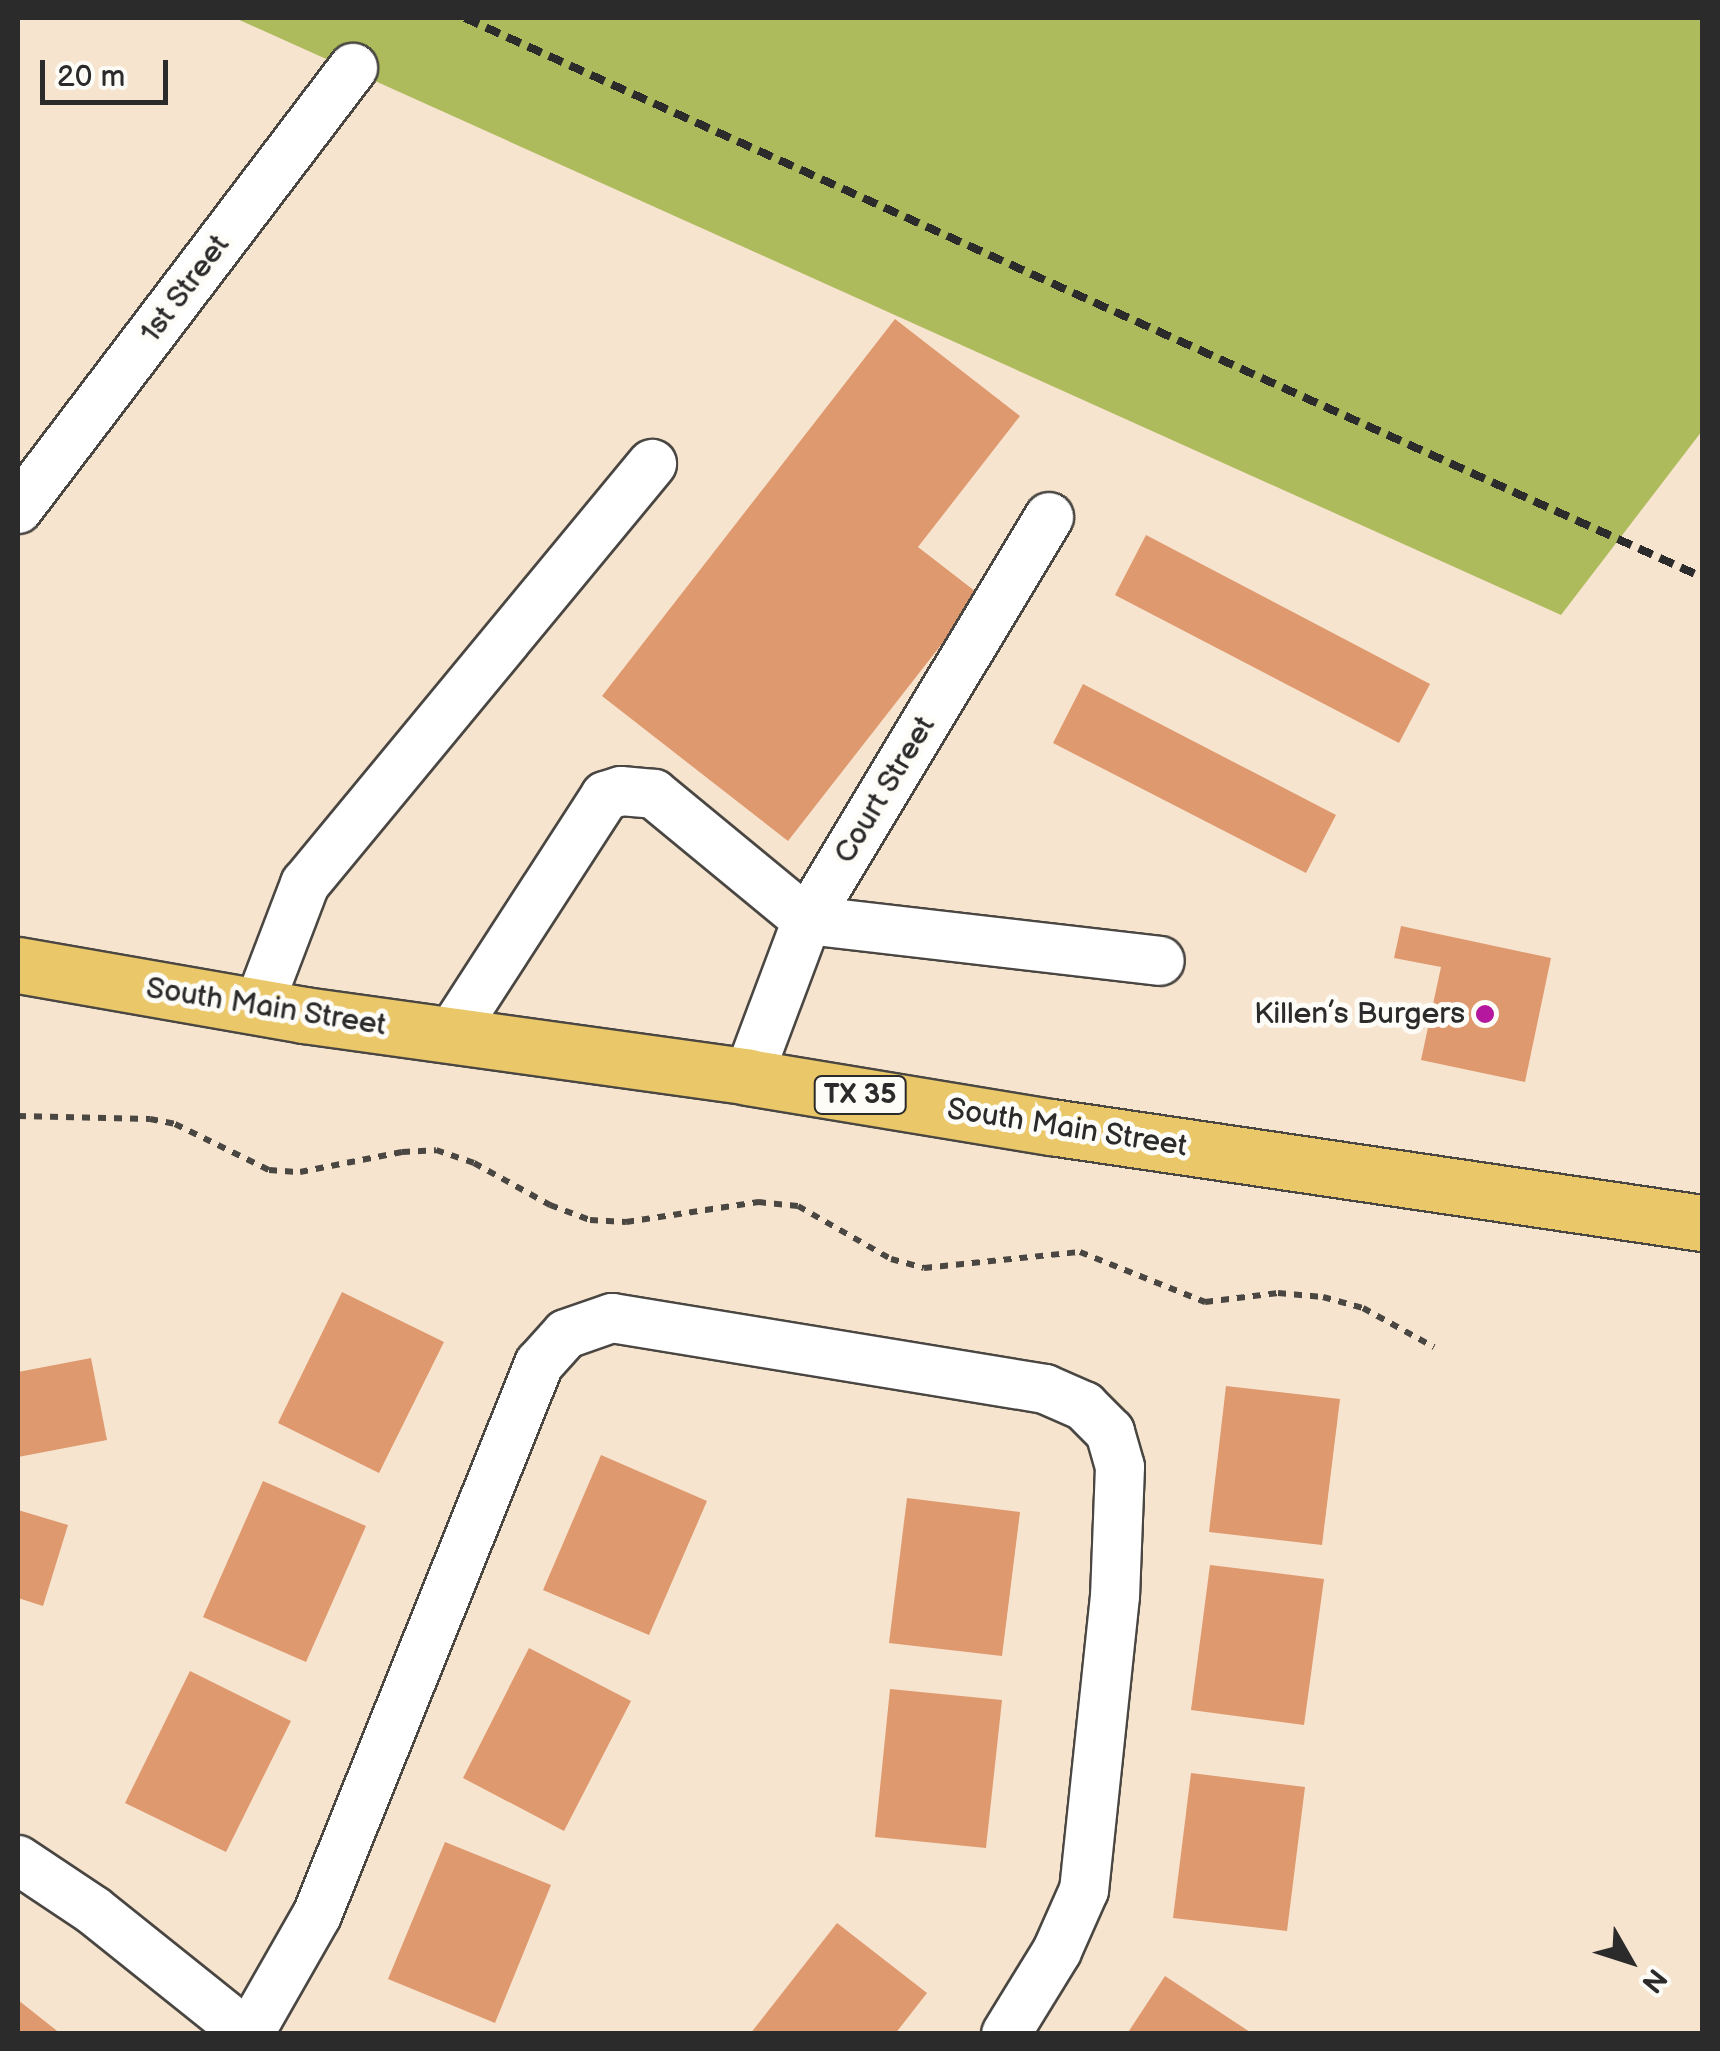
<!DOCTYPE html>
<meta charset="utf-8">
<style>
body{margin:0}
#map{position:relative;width:1720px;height:2051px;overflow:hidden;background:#f7e4ce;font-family:"Balsamiq Sans",sans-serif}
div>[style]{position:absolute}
.green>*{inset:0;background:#aebb5d}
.building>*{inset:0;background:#df996f}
.path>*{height:6px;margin-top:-3px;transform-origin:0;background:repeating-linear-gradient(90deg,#4a4743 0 8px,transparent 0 16px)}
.roads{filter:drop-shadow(2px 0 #4a4743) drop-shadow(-2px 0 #4a4743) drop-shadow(0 2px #4a4743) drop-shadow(0 -2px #4a4743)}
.minor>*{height:48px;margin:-24px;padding:0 24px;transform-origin:24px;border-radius:24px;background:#fff}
.major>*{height:55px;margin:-27.5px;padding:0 27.5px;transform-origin:27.5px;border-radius:27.5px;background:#eac769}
.rail>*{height:8px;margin-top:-4px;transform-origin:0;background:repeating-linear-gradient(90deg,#2b2b2b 0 15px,transparent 0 23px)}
.dots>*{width:28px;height:28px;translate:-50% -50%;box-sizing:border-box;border:5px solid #fdfcf7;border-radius:50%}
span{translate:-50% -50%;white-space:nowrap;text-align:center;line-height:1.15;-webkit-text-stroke:10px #fdfcf7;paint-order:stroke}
.shield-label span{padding:2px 8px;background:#fdfcf7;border:2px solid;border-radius:8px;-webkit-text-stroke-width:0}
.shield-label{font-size:28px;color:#2b2b2b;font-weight:700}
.street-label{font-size:30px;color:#2b2b2b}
.poi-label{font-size:30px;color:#2b2b2b}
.right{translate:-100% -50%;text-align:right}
.frame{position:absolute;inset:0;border:20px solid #2b2b2b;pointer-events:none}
.north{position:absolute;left:1580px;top:1911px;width:100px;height:100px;-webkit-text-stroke:8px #fdfcf7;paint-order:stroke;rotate:129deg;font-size:28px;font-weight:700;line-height:40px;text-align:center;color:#2b2b2b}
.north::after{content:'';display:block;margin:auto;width:35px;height:45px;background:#2b2b2b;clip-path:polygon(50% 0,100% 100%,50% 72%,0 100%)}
.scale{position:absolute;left:40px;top:60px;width:128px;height:45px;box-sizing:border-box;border:5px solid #2b2b2b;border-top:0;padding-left:12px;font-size:30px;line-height:35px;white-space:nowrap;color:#2b2b2b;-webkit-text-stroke:8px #fdfcf7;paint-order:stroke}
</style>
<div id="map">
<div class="green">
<div style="clip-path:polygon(235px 18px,1702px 18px,1702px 431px,1561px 615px)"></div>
</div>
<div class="building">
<div style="clip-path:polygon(895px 319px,1020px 416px,918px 547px,980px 595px,788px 841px,602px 696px)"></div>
<div style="clip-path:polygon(1146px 535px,1430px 684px,1399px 743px,1115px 595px)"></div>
<div style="clip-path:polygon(1083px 684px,1336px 815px,1306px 873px,1053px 743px)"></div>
<div style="clip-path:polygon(1401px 926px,1551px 958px,1525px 1082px,1421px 1060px,1441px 967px,1394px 958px)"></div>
<div style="clip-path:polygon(342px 1292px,444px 1342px,379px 1473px,278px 1423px)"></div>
<div style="clip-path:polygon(91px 1358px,107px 1440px,18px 1457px,18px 1372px)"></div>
<div style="clip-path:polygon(1226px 1386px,1340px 1399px,1322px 1545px,1209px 1532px)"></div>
<div style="clip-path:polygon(601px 1455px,707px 1501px,649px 1635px,543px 1590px)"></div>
<div style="clip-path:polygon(263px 1481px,366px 1526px,306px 1662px,203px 1617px)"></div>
<div style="clip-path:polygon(907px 1498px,1020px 1512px,1002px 1656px,889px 1643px)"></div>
<div style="clip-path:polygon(18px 1510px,68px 1525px,43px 1606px,18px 1598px)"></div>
<div style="clip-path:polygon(1210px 1565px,1324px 1579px,1304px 1725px,1191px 1710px)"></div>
<div style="clip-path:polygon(529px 1648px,631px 1701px,564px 1831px,463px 1778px)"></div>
<div style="clip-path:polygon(190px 1671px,291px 1721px,226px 1852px,125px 1803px)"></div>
<div style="clip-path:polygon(890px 1689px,1002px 1700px,986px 1848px,875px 1837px)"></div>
<div style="clip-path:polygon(1191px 1773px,1305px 1787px,1287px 1931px,1173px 1918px)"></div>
<div style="clip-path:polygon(445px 1842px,551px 1885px,495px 2023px,388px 1979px)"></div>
<div style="clip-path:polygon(837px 1923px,927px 1993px,895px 2034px,750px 2034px)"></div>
<div style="clip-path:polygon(1165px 1976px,1253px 2034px,1127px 2034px)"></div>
<div style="clip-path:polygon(18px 2000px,61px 2034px,18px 2034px)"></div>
</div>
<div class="path">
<div style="left:18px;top:1116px;width:132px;rotate:1.3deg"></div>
<div style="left:150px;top:1119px;width:25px;rotate:11deg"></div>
<div style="left:175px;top:1124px;width:105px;rotate:26.1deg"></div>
<div style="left:269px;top:1170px;width:31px;rotate:4deg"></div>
<div style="left:300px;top:1172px;width:104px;rotate:-11.1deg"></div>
<div style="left:402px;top:1152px;width:34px;rotate:-3deg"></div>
<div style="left:436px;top:1150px;width:40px;rotate:18.9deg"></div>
<div style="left:474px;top:1163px;width:87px;rotate:28.9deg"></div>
<div style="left:550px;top:1205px;width:43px;rotate:20.6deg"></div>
<div style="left:590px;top:1220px;width:36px;rotate:3deg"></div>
<div style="left:626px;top:1222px;width:134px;rotate:-8.6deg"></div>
<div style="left:758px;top:1202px;width:40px;rotate:5.7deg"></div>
<div style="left:798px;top:1206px;width:107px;rotate:29.7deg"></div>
<div style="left:891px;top:1259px;width:34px;rotate:15deg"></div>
<div style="left:924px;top:1268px;width:157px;rotate:-5.9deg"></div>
<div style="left:1080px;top:1252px;width:135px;rotate:21.8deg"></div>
<div style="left:1205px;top:1302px;width:74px;rotate:-7deg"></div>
<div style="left:1278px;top:1293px;width:45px;rotate:5.1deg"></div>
<div style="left:1323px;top:1297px;width:41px;rotate:15.4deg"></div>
<div style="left:1363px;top:1308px;width:81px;rotate:28.8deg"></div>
</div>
<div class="roads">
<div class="minor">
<div style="left:18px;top:509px;width:554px;rotate:-52.78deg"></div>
<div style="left:258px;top:1007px;width:132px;rotate:-69.1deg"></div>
<div style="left:305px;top:884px;width:545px;rotate:-50.44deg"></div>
<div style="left:450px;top:1036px;width:286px;rotate:-57.1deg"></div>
<div style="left:605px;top:796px;width:17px;rotate:-17deg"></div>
<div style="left:621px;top:791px;width:33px;rotate:5deg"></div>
<div style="left:654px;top:794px;width:198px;rotate:39.5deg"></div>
<div style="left:807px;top:920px;width:355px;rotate:6.6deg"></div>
<div style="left:748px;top:1077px;width:168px;rotate:-69.4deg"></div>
<div style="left:807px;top:920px;width:470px;rotate:-59deg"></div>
<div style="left:18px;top:1860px;width:90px;rotate:33.7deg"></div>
<div style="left:93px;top:1910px;width:198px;rotate:38.7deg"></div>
<div style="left:249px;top:2034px;width:137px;rotate:-60.3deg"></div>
<div style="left:317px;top:1915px;width:594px;rotate:-68.06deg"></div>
<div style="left:539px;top:1364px;width:40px;rotate:-48deg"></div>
<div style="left:566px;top:1334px;width:49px;rotate:-19.2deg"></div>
<div style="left:612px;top:1318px;width:439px;rotate:9.3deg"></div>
<div style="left:1045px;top:1389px;width:43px;rotate:23.6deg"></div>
<div style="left:1084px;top:1406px;width:37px;rotate:45deg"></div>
<div style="left:1110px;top:1432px;width:36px;rotate:74deg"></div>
<div style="left:1120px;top:1467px;width:129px;rotate:92.2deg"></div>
<div style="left:1115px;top:1596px;width:296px;rotate:96deg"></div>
<div style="left:1084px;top:1890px;width:67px;rotate:113.9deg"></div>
<div style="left:1057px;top:1951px;width:97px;rotate:121.6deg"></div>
</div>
<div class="major">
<div style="left:18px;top:965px;width:290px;rotate:9.9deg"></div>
<div style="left:304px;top:1015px;width:448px;rotate:7.9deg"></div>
<div style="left:748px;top:1077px;width:307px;rotate:9.4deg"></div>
<div style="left:1051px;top:1127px;width:658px;rotate:8.39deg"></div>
</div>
</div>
<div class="rail">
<div style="left:465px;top:18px;width:1357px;rotate:24.32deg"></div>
</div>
<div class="dots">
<div style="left:1485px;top:1014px;background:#b5179e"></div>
</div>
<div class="shield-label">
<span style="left:860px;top:1095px">TX 35</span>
</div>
<div class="street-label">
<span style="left:185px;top:289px;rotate:-53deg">1st Street</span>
<span style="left:885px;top:790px;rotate:-59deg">Court Street</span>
<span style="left:266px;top:1007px;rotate:9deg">South Main Street</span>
<span style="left:1067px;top:1128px;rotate:9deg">South Main Street</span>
</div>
<div class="poi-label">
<span class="right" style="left:1465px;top:1014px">Killen’s Burgers</span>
</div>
<div class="frame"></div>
<div class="north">N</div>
<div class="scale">20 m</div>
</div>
